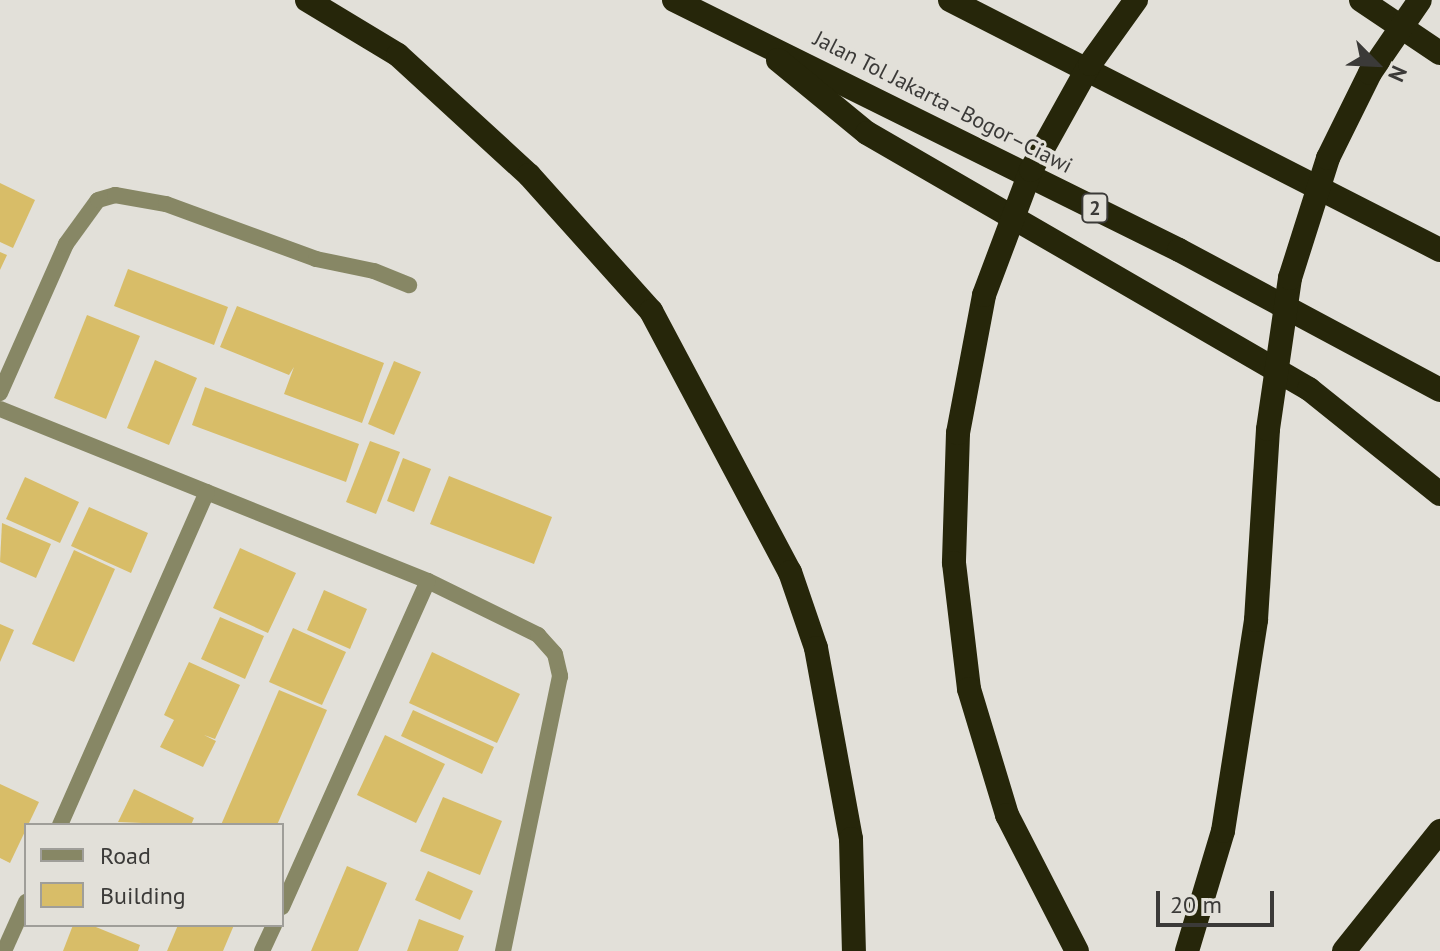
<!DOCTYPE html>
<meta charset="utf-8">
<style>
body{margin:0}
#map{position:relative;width:1440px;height:951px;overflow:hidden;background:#e2e0d9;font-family:"PT Sans",sans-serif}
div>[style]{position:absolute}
.building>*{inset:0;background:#d8bd68}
.minor>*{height:16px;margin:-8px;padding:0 8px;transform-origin:8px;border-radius:8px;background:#878765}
.motorway>*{height:24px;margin:-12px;padding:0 12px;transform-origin:12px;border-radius:12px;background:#26260a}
.motorway-bridge>*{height:24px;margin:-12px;padding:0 12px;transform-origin:12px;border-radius:12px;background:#26260a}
span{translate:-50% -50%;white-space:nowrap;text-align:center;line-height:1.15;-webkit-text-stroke:7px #e2e0d9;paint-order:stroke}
.shield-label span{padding:2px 6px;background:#e2e0d9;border:2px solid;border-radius:6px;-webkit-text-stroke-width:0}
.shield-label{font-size:20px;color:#3b3a38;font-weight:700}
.street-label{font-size:22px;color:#3b3a38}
.legend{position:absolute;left:24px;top:823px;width:260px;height:104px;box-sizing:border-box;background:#e2e0d9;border:2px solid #9f9e99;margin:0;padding:10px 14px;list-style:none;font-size:24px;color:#3b3a38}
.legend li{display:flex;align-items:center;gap:16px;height:40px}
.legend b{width:40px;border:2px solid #9f9e99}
.north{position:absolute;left:1336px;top:24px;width:80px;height:80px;-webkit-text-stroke:6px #e2e0d9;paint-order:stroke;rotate:114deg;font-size:22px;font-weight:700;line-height:32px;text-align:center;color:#3b3a38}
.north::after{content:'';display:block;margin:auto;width:28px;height:36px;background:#3b3a38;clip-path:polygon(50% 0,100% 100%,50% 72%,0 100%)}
.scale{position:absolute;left:1156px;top:891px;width:118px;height:36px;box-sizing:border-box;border:4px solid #3b3a38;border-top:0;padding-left:10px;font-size:24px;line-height:28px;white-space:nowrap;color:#3b3a38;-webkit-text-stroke:6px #e2e0d9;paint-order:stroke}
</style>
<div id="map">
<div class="building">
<div style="clip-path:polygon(0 183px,35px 200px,13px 248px,0 242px)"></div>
<div style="clip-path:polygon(0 252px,7px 255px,0 270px)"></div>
<div style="clip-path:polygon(128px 269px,228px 307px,214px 345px,114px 306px)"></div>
<div style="clip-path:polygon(237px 306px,384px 363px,362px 423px,284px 394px,294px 367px,289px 375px,220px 347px)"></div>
<div style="clip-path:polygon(87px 315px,140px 336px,106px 419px,54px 398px)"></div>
<div style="clip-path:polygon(155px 360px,197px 378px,169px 445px,127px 428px)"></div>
<div style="clip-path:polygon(394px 361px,421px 372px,394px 435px,368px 424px)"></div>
<div style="clip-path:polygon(205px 387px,359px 444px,346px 482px,192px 425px)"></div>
<div style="clip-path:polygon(370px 441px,400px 452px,376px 514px,346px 502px)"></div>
<div style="clip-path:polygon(403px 458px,431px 469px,414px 512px,387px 501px)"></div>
<div style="clip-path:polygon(449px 476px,552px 517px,534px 564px,430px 524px)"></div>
<div style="clip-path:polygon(25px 477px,79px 502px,60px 543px,6px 519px)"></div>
<div style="clip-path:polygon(89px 507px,148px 533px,131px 573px,71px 546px)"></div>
<div style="clip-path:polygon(2px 523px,51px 544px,36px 578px,0 562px)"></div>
<div style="clip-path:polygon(240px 548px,296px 573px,268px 633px,213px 608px)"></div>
<div style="clip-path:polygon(74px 550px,115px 569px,74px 662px,32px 644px)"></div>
<div style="clip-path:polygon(324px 590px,367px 609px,350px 649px,307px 630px)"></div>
<div style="clip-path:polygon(220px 617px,264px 636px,245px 679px,201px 659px)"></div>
<div style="clip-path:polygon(0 624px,14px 630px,0 662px)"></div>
<div style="clip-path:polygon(293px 628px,346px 652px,322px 705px,269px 682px)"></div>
<div style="clip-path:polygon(432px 652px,520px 694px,497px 743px,409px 703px)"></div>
<div style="clip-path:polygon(189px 662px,240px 685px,215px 739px,204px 735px,216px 741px,203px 767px,160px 747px,174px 720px,164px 715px)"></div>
<div style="clip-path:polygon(279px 690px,327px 710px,277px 825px,221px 825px)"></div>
<div style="clip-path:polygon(413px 710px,494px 747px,482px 774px,401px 736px)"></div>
<div style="clip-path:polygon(385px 735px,445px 764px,416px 823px,357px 795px)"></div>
<div style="clip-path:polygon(0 784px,39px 802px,10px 863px,0 858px)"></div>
<div style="clip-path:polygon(134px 789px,194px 818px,191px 825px,118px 822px)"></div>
<div style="clip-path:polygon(443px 797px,502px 821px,480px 875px,420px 851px)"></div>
<div style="clip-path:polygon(347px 866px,387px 883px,358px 951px,311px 951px)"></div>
<div style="clip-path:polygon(428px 871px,473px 891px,460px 920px,415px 900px)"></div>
<div style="clip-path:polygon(419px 919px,464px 936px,458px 951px,407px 951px)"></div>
<div style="clip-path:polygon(73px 925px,91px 925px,140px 945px,138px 951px,63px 951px)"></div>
<div style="clip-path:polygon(178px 925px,234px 925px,223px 951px,167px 951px)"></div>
</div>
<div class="minor">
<div style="left:0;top:393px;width:163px;rotate:-66.1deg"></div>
<div style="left:66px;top:244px;width:54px;rotate:-54deg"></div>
<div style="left:98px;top:200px;width:18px;rotate:-16deg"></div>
<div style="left:115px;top:195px;width:52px;rotate:10deg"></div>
<div style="left:166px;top:204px;width:160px;rotate:20.1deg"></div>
<div style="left:316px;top:259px;width:59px;rotate:11.7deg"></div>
<div style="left:374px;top:271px;width:38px;rotate:22deg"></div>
<div style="left:0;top:409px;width:461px;rotate:21.9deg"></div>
<div style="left:428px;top:581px;width:123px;rotate:26.1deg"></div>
<div style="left:538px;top:635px;width:25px;rotate:48deg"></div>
<div style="left:555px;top:654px;width:23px;rotate:77deg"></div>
<div style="left:560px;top:676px;width:281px;rotate:101.7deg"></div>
<div style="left:60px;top:825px;width:364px;rotate:-66.2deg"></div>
<div style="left:282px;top:907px;width:357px;rotate:-65.9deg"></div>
<div style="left:4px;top:951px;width:54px;rotate:-65.8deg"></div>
<div style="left:262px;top:951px;width:29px;rotate:-65deg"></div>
</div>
<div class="motorway">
<div style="left:307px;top:0;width:106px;rotate:31.1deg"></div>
<div style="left:398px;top:55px;width:178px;rotate:42.5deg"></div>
<div style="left:529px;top:175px;width:183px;rotate:48.1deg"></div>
<div style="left:651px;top:311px;width:296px;rotate:62deg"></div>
<div style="left:790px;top:572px;width:80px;rotate:71.1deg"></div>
<div style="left:816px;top:648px;width:194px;rotate:79.6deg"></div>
<div style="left:851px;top:839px;width:112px;rotate:88.5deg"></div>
<div style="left:674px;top:0;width:563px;rotate:26.34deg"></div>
<div style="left:1179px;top:250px;width:296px;rotate:28.2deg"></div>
<div style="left:950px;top:0;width:550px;rotate:27.03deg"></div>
<div style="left:1361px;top:0;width:95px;rotate:33.9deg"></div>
<div style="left:778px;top:60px;width:115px;rotate:39.4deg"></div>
<div style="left:867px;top:133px;width:511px;rotate:30.08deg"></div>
<div style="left:1309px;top:389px;width:168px;rotate:38.7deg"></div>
<div style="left:958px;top:433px;width:130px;rotate:91.8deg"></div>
<div style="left:954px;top:563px;width:127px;rotate:83.2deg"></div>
<div style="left:969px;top:689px;width:132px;rotate:73.2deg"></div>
<div style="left:1007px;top:815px;width:153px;rotate:62.8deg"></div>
<div style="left:1344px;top:951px;width:154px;rotate:-51.3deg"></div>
</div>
<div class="motorway-bridge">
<div style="left:958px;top:433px;width:140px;rotate:-79.3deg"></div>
<div style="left:984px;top:295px;width:134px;rotate:-69.4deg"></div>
<div style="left:1031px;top:170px;width:121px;rotate:-60.9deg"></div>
<div style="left:1090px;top:64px;width:79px;rotate:-54.3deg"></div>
<div style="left:1187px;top:951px;width:125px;rotate:-73.3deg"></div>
<div style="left:1223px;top:831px;width:214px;rotate:-81.1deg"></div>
<div style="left:1256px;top:620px;width:191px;rotate:-86.4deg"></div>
<div style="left:1268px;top:429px;width:153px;rotate:-81.7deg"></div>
<div style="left:1290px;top:278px;width:126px;rotate:-72.4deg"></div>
<div style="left:1328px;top:158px;width:95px;rotate:-63.7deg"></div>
<div style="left:1370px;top:73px;width:88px;rotate:-55.6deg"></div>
</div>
<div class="shield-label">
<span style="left:1095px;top:208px">2</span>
</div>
<div class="street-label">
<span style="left:943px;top:102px;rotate:27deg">Jalan Tol Jakarta–Bogor–Ciawi</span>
</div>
<ul class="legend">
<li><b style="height:10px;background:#878765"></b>Road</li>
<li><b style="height:22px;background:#d8bd68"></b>Building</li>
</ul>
<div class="north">N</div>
<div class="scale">20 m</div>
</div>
